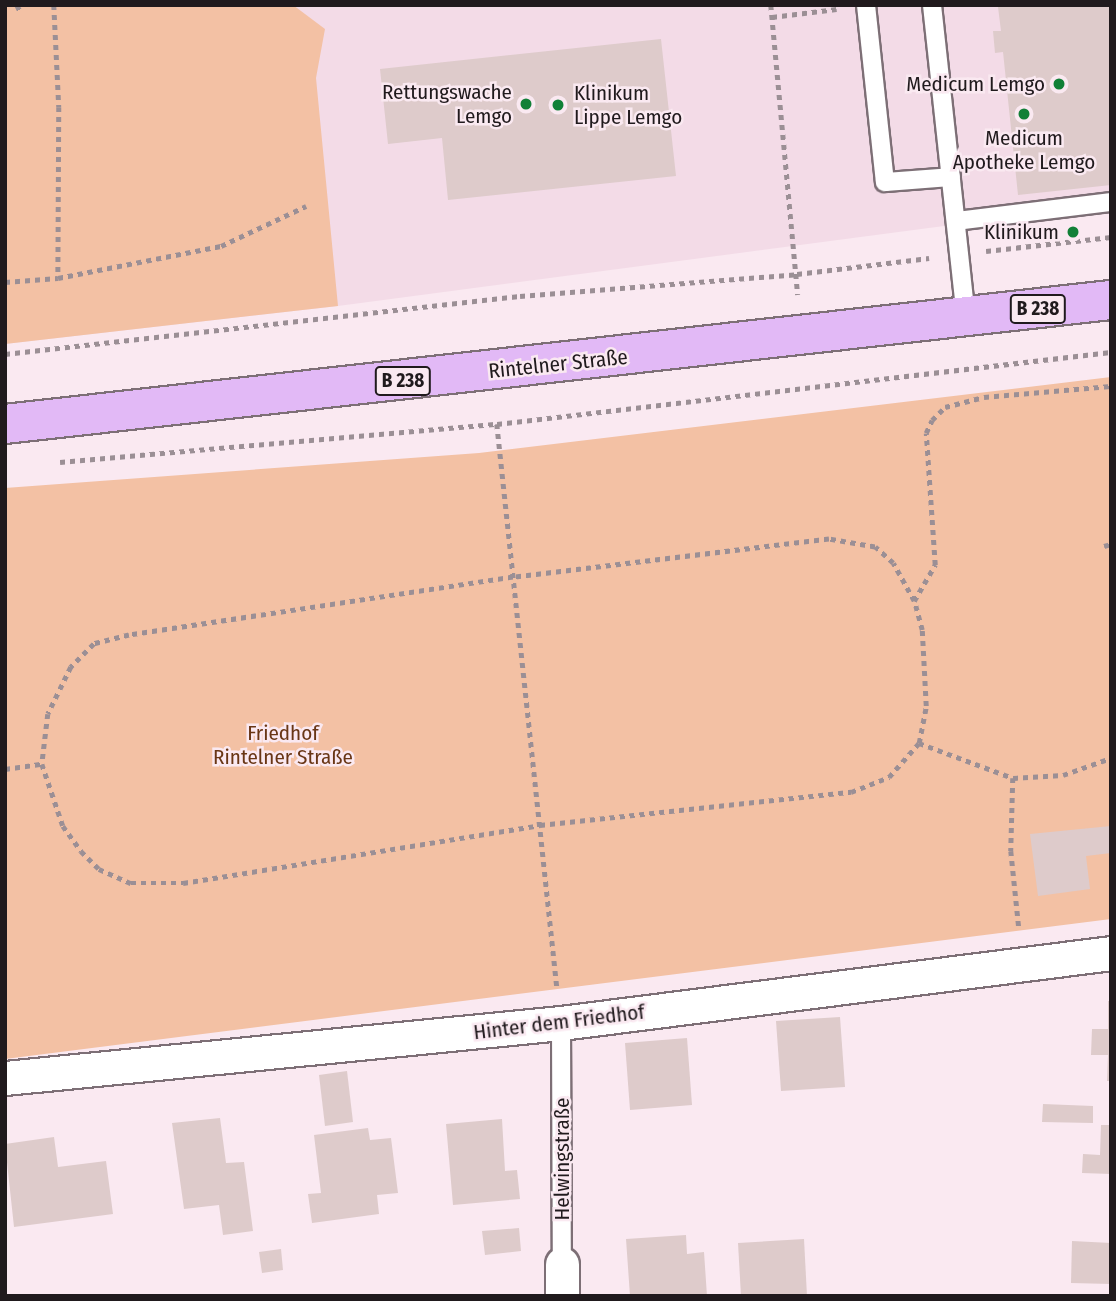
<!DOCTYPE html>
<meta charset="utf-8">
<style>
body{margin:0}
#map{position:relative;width:1116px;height:1301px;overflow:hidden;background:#fae9f1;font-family:"Fira Sans Condensed",sans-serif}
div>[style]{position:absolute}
.built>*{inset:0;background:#f3dbe7}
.green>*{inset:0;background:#f3c1a4}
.building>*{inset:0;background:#decbcb}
.path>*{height:4.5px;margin-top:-2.25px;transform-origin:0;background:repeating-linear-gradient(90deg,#9b8f95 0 5px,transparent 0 10px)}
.roads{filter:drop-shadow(2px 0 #7d6f76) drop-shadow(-2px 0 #7d6f76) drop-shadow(0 2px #7d6f76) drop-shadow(0 -2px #7d6f76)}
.service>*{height:18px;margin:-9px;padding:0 9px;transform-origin:9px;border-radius:9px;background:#fff}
.minor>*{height:33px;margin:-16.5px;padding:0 16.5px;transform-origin:16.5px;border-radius:16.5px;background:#fff}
.primary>*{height:38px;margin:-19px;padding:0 19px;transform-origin:19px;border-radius:19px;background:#e2b9f6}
.dots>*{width:19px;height:19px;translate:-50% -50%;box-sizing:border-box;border:4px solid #fae9f1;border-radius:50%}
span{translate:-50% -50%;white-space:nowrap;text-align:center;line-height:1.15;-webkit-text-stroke:5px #fae9f1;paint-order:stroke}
.shield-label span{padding:2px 5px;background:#fae9f1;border:2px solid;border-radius:5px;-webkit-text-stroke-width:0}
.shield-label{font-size:19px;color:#201a1d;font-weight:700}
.poi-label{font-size:21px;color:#201a1d}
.right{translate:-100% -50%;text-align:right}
.left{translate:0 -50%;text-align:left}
.street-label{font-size:21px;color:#201a1d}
.park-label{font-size:21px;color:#693615}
.frame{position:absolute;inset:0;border:7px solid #201a1d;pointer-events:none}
</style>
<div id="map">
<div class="built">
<div style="clip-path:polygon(5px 5px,1111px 5px,1111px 204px,338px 306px,5px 344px)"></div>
</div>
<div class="green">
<div style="clip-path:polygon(5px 5px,293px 5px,325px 29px,316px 78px,338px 306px,5px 344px)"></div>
<div style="clip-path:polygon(1111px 377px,1111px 919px,5px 1059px,5px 488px,479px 453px)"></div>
</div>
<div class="building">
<div style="clip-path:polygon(1009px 5px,1111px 5px,1111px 185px,1018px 195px,1003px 52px,995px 53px,993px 31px,1001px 31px,998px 7px)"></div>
<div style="clip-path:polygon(661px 39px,676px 176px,448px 200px,442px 138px,388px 144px,380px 69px)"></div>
<div style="clip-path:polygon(1111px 826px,1111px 853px,1086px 856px,1090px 889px,1038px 896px,1030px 834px)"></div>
<div style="clip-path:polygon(1108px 1001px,1111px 1001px,1111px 1081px,1107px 1081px,1108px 1055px,1091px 1055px,1092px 1029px,1108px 1029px)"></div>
<div style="clip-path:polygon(840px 1017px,845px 1087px,781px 1091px,776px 1021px)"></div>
<div style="clip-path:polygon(687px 1038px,692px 1105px,630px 1110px,625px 1043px)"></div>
<div style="clip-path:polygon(347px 1071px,353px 1122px,325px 1126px,319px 1075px)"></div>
<div style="clip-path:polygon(1043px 1104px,1093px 1106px,1093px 1123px,1042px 1122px)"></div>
<div style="clip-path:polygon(220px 1118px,226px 1163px,244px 1162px,253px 1231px,223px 1235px,219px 1205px,184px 1209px,172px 1123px)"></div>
<div style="clip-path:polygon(502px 1119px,505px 1171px,517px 1170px,520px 1199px,453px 1205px,446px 1124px)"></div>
<div style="clip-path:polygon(1101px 1125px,1111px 1125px,1111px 1174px,1082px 1173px,1083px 1154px,1100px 1155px)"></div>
<div style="clip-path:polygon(368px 1128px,370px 1140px,391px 1138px,398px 1193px,377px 1195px,379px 1214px,312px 1223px,308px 1194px,321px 1193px,314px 1135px)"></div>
<div style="clip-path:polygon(54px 1137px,58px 1167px,106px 1161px,113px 1214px,14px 1227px,5px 1144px)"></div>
<div style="clip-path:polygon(519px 1228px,521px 1251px,485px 1255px,482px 1231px)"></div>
<div style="clip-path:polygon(686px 1235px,687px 1254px,704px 1252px,707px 1296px,630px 1296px,626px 1239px)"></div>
<div style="clip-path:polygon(804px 1239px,807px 1296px,741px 1296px,738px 1243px)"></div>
<div style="clip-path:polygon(1072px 1241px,1111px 1243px,1111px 1284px,1071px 1283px)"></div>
<div style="clip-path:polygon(281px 1249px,283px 1270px,262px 1273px,259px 1252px)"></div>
</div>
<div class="path">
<div style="left:17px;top:5px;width:9px;rotate:63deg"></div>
<div style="left:54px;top:5px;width:102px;rotate:87.2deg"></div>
<div style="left:59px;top:107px;width:171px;rotate:90.3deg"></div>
<div style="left:771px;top:5px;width:291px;rotate:84.7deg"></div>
<div style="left:772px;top:17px;width:65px;rotate:-7deg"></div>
<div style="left:986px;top:251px;width:126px;rotate:-6.4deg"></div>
<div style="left:5px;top:282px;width:53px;rotate:-4.3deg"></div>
<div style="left:58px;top:278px;width:166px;rotate:-11.1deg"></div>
<div style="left:221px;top:246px;width:94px;rotate:-25.2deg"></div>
<div style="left:5px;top:354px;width:518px;rotate:-6.43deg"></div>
<div style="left:520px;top:296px;width:278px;rotate:-4.5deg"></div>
<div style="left:797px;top:274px;width:133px;rotate:-6.9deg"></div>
<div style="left:497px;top:424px;width:566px;rotate:83.92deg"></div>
<div style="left:60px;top:462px;width:439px;rotate:-5deg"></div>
<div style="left:497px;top:424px;width:618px;rotate:-6.69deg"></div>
<div style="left:1104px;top:546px;width:7px;rotate:-16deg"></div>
<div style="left:914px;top:601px;width:42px;rotate:-59.7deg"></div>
<div style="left:935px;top:565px;width:132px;rotate:-93.9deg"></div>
<div style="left:926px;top:433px;width:14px;rotate:-65deg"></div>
<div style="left:932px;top:420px;width:18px;rotate:-45deg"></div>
<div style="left:945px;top:407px;width:40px;rotate:-14.4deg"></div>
<div style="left:984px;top:397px;width:127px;rotate:-5deg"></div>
<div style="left:919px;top:743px;width:100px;rotate:20.4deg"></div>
<div style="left:1013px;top:778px;width:73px;rotate:91.6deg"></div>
<div style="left:1011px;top:851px;width:78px;rotate:84.1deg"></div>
<div style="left:5px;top:769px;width:37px;rotate:-8deg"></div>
<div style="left:42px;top:764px;width:65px;rotate:71.3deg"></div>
<div style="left:63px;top:826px;width:31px;rotate:54deg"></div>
<div style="left:81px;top:851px;width:25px;rotate:45deg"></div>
<div style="left:99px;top:869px;width:35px;rotate:24deg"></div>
<div style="left:131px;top:883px;width:52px"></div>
<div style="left:183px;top:883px;width:362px;rotate:-9.2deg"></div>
<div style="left:540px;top:825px;width:313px;rotate:-6.1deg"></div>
<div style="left:851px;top:792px;width:41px;rotate:-21.5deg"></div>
<div style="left:889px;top:777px;width:45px;rotate:-48.6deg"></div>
<div style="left:919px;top:743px;width:38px;rotate:-79deg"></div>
<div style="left:926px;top:706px;width:76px;rotate:-93deg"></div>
<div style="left:922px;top:630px;width:30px;rotate:-105deg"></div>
<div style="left:914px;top:601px;width:43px;rotate:-118.9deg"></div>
<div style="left:893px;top:563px;width:24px;rotate:-138deg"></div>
<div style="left:875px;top:547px;width:47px;rotate:-170.1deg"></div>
<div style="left:829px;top:539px;width:318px;rotate:173.1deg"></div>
<div style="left:513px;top:577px;width:388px;rotate:171.4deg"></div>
<div style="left:129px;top:635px;width:36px;rotate:166deg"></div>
<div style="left:94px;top:644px;width:33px;rotate:135deg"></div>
<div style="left:71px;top:667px;width:52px;rotate:116.1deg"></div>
<div style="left:48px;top:714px;width:50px;rotate:96.8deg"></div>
<div style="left:1013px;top:778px;width:50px;rotate:-3.4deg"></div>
<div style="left:1063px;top:775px;width:51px;rotate:-19.5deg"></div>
</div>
<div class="roads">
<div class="service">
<div style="left:866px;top:5px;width:178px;rotate:83.9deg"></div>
<div style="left:885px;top:182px;width:66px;rotate:-4.3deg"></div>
<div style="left:932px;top:5px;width:315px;rotate:83.8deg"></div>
<div style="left:956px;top:221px;width:156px;rotate:-7deg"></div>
<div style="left:561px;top:1023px;width:241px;rotate:89.8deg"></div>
</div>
<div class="minor">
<div style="left:5px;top:1078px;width:559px;rotate:-5.65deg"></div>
<div style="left:561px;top:1023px;width:554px;rotate:-7.25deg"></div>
<div style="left:562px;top:1296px;width:32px;rotate:-90deg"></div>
</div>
<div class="primary">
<div style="left:5px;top:424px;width:1113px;rotate:-6.4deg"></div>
</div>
</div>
<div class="dots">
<div style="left:1059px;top:84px;background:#118037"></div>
<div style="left:526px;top:104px;background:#118037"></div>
<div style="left:558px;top:105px;background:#118037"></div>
<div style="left:1024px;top:114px;background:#118037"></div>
<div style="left:1073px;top:232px;background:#118037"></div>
</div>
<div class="shield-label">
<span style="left:1038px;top:309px">B 238</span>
<span style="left:403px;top:381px">B 238</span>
</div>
<div class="poi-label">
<span class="right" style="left:1045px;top:84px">Medicum Lemgo</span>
<span class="right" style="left:512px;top:104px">Rettungswache<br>Lemgo</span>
<span class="left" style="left:574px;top:105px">Klinikum<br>Lippe Lemgo</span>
<span style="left:1024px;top:150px">Medicum<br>Apotheke Lemgo</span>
<span class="right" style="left:1059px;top:232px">Klinikum</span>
</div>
<div class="street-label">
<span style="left:558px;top:364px;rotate:-6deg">Rintelner Straße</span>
<span style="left:559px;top:1022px;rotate:-7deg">Hinter dem Friedhof</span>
<span style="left:562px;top:1159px;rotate:-90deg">Helwingstraße</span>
</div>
<div class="park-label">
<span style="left:283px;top:745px">Friedhof<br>Rintelner Straße</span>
</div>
<div class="frame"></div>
</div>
